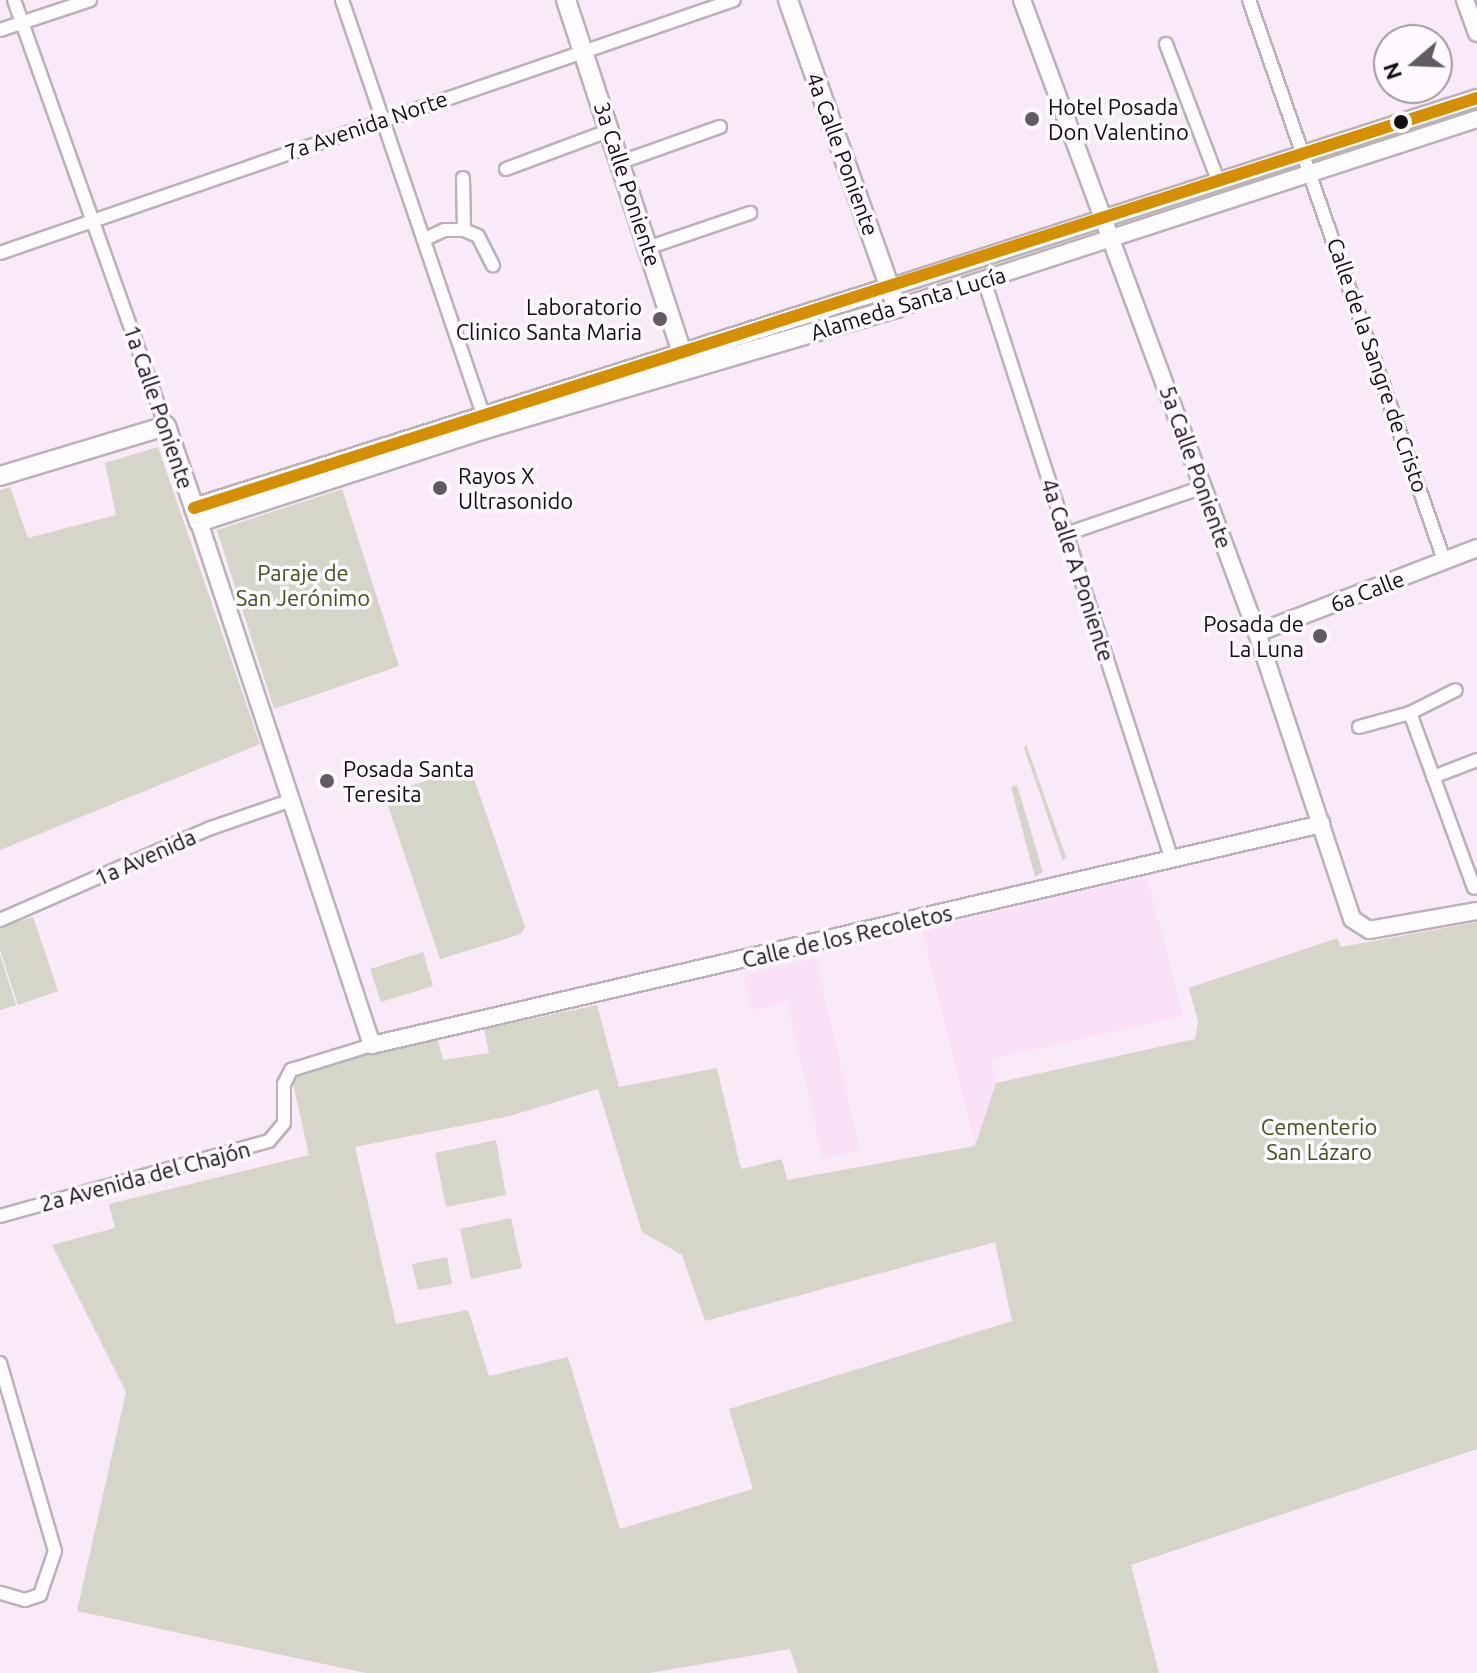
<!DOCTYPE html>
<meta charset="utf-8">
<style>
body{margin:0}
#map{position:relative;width:1477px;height:1673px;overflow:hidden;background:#f9eaf7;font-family:Ubuntu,sans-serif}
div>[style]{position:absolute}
.built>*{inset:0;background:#fae1f6}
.green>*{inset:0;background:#d5d5c9}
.roads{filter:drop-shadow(2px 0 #bcb1bb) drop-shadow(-2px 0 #bcb1bb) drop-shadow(0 2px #bcb1bb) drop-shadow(0 -2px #bcb1bb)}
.street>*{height:12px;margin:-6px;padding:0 6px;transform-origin:6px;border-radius:6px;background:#fefcfe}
.secondary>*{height:16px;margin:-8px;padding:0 8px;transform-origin:8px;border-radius:8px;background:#fefcfe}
.primary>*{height:18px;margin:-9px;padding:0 9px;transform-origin:9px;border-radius:9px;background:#fefcfe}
.bus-1>*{height:12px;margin:-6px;padding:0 6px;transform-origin:6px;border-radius:6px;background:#d58f03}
.dots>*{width:22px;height:22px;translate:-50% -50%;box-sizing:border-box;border:4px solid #fef9fe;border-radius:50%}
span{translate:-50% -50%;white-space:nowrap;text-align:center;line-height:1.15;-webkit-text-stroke:7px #fef9fe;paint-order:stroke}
.poi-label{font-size:22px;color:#140c14}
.left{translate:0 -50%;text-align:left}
.right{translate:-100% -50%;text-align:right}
.street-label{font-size:22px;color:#140c14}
.park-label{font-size:22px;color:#43511e}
.north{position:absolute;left:1373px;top:24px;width:80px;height:80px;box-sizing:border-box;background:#fef9fe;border:2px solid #a09aa0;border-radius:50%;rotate:251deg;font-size:22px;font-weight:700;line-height:32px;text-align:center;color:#140c14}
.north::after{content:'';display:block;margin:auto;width:28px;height:36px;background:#645a63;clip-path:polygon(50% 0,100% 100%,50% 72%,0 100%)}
</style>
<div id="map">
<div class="built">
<div style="clip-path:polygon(1147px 876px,1183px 1016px,991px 1059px,996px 1083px,975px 1146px,922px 929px)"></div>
<div style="clip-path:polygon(816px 958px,860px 1151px,823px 1159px,787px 1002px,752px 1010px,744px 975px)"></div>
</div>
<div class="green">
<div style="clip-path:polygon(158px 447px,260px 744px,0 850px,0 490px,10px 487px,28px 538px,116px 515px,105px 463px)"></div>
<div style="clip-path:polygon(342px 489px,399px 666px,274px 709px,217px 530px)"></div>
<div style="clip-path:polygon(1026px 744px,1066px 857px,1063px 861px,1024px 748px)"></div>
<div style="clip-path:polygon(470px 767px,525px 927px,521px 934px,440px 959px,384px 794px)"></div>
<div style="clip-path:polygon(1017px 785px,1043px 872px,1035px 877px,1011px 787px)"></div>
<div style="clip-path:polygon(33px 917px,58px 991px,18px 1005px,0 950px,0 927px)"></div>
<div style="clip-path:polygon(evenodd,1477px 922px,1477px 1449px,1131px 1565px,1159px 1673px,798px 1673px,790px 1649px,649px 1673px,366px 1673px,77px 1611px,126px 1392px,52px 1245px,115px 1228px,109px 1204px,309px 1155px,292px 1079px,300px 1069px,437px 1037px,443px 1060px,489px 1053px,484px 1029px,597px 1005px,619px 1087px,717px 1068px,741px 1169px,782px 1159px,787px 1180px,975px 1146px,996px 1083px,1195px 1039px,1198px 1022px,1189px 988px,1337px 938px,1341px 947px,1477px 922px,598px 1089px,642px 1232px,682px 1255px,705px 1321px,995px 1242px,1012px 1321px,729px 1409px,753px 1489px,620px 1529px,568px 1357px,489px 1376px,468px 1310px,396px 1324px,355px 1147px,510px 1116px,598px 1089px)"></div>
<div style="clip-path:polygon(423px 952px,433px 986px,381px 1002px,370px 969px)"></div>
<div style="clip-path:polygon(0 955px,16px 1005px,0 1010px)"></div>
<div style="clip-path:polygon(496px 1140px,506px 1195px,446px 1207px,435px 1153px)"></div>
<div style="clip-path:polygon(511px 1218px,522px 1268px,471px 1279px,460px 1229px)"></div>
<div style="clip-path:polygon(447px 1257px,452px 1284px,418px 1290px,412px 1264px)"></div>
</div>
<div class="roads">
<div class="street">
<div style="left:14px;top:0;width:452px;rotate:70.4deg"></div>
<div style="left:342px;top:0;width:446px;rotate:71.2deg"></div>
<div style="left:1249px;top:0;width:593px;rotate:70.8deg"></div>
<div style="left:0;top:30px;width:95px;rotate:-18.4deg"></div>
<div style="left:1166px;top:44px;width:149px;rotate:69.1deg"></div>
<div style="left:621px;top:162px;width:105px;rotate:-19.5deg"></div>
<div style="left:506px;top:169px;width:112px;rotate:-20.4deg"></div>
<div style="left:463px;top:178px;width:52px;rotate:88.9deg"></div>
<div style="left:425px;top:239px;width:21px;rotate:-25deg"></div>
<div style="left:444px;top:230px;width:20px"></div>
<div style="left:464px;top:230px;width:15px;rotate:23deg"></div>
<div style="left:478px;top:236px;width:33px;rotate:63deg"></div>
<div style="left:650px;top:247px;width:106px;rotate:-18.8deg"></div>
<div style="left:0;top:253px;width:776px;rotate:-19.02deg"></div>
<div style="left:984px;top:280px;width:610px;rotate:72.04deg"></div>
<div style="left:1066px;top:534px;width:145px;rotate:-18.9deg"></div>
<div style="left:1410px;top:713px;width:186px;rotate:69.9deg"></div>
<div style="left:1359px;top:727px;width:53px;rotate:-15.4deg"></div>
<div style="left:1410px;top:713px;width:51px;rotate:-26.6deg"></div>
<div style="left:1433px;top:777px;width:47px;rotate:-21.1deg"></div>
<div style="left:0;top:920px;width:230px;rotate:-23.6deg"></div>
<div style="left:211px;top:828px;width:86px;rotate:-19.1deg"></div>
<div style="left:0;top:1216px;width:279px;rotate:-15.6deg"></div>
<div style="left:269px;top:1141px;width:23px;rotate:-50deg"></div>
<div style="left:284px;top:1123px;width:39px;rotate:-90deg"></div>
<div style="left:284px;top:1084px;width:16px;rotate:-63deg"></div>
<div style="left:291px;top:1070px;width:85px;rotate:-17.2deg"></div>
<div style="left:0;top:1363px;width:196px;rotate:73.7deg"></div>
<div style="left:55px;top:1551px;width:46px;rotate:108.8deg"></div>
<div style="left:40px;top:1595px;width:16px;rotate:162deg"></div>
<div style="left:25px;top:1600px;width:26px;rotate:-164deg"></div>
</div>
<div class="secondary">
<div style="left:1022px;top:0;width:675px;rotate:69.63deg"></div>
<div style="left:1257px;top:633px;width:301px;rotate:71.6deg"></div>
<div style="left:1352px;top:919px;width:20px;rotate:33deg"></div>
<div style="left:1369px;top:930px;width:110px;rotate:-10deg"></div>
<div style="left:1465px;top:0;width:35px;rotate:70deg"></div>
<div style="left:891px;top:287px;width:616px;rotate:-17.88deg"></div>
<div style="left:897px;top:308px;width:610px;rotate:-18.05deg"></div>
<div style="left:199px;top:522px;width:551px;rotate:71.7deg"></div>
<div style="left:372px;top:1045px;width:975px;rotate:-13.1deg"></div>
<div style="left:1257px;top:633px;width:236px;rotate:-21.1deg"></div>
</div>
<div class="primary">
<div style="left:566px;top:0;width:381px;rotate:71.8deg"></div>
<div style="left:0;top:476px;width:173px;rotate:-16.8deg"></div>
<div style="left:166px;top:426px;width:102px;rotate:71deg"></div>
<div style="left:199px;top:522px;width:301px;rotate:-18deg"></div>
<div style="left:485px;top:429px;width:429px;rotate:-16.4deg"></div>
<div style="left:897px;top:308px;width:327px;rotate:-109.5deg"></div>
<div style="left:194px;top:508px;width:731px;rotate:-17.59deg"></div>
</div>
</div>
<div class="bus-1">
<div style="left:194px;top:508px;width:1347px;rotate:-17.72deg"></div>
</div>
<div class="dots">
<div style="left:1032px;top:119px;background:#645a63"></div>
<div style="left:1401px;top:122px;background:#140c14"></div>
<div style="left:660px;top:319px;background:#645a63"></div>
<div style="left:440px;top:488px;background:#645a63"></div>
<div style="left:1320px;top:636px;background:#645a63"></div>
<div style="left:327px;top:781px;background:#645a63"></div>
</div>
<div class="poi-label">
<span class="left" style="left:1048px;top:119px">Hotel Posada<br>Don Valentino</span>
<span class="right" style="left:642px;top:319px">Laboratorio<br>Clinico Santa Maria</span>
<span class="left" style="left:458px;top:488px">Rayos X<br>Ultrasonido</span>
<span class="right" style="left:1304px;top:636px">Posada de<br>La Luna</span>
<span class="left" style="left:343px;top:781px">Posada Santa<br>Teresita</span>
</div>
<div class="street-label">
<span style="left:366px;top:125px;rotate:-19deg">7a Avenida Norte</span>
<span style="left:843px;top:154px;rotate:70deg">4a Calle Poniente</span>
<span style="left:628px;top:184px;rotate:72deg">3a Calle Poniente</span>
<span style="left:908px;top:303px;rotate:-17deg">Alameda Santa Lucía</span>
<span style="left:1378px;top:365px;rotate:71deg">Calle de la Sangre de Cristo</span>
<span style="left:159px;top:407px;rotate:71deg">1a Calle Poniente</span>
<span style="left:1196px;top:467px;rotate:70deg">5a Calle Poniente</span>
<span style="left:1078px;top:570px;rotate:72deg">4a Calle A Poniente</span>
<span style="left:1367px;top:591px;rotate:-21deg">6a Calle</span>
<span style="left:145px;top:857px;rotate:-24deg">1a Avenida</span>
<span style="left:847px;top:936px;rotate:-13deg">Calle de los Recoletos</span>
<span style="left:145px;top:1176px;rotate:-15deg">2a Avenida del Chajón</span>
</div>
<div class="park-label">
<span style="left:303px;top:585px">Paraje de<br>San Jerónimo</span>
<span style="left:1319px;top:1139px">Cementerio<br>San Lázaro</span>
</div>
<div class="north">N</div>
</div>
